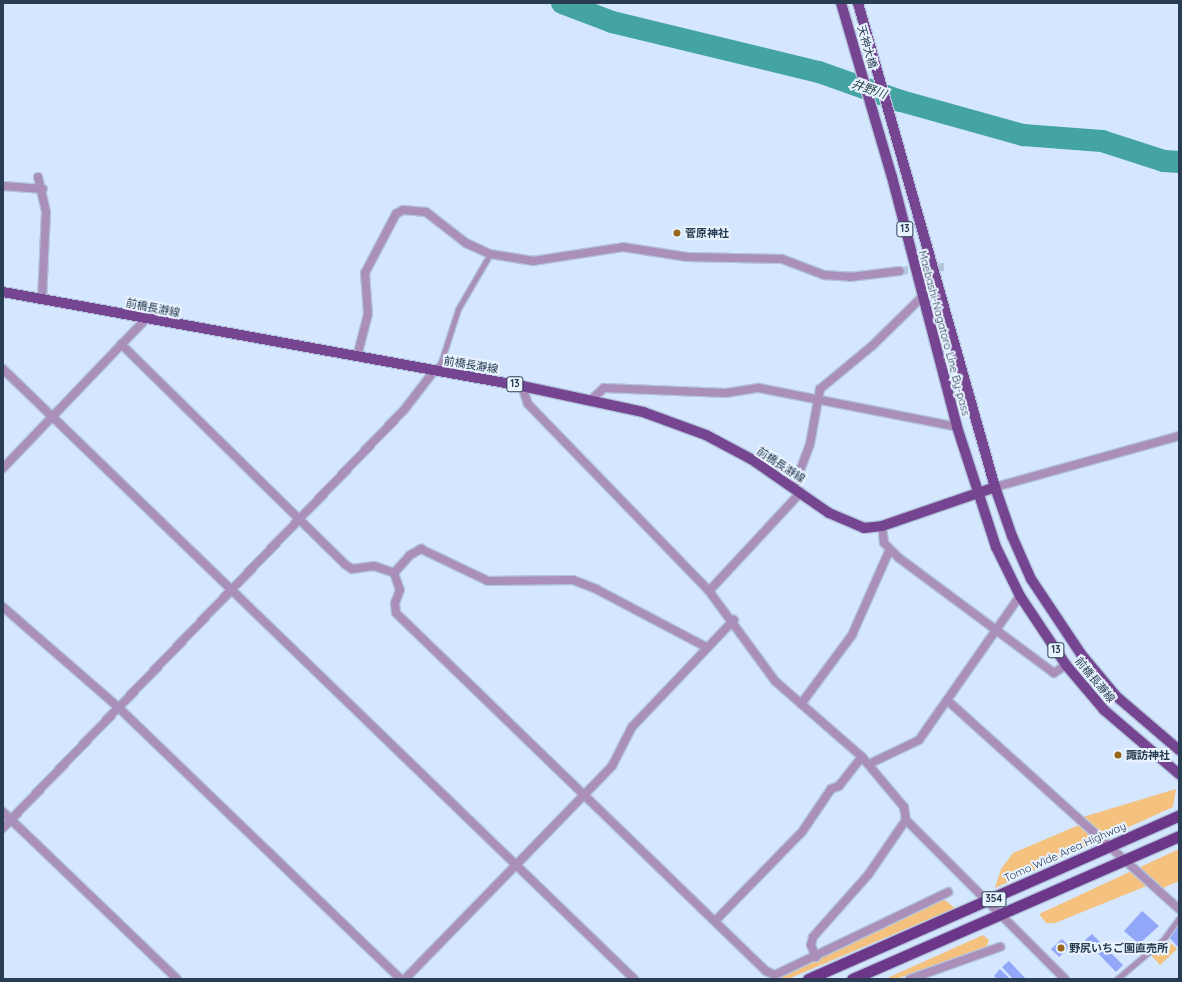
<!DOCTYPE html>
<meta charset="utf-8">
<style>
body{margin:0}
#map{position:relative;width:1182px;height:982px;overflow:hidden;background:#d4e7fe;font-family:Quicksand,"Noto Sans JP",sans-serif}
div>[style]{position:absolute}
.green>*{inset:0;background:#f5c17e}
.river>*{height:22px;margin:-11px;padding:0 11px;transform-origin:11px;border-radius:11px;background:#43a4a1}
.building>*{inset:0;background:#93a7f9}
.minor-tunnel>*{height:8px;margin-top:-4px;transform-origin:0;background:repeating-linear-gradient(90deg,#b2c5dc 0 8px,transparent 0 12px)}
.roads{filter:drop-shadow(1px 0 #b2c5dc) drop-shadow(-1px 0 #b2c5dc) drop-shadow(0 1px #b2c5dc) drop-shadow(0 -1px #b2c5dc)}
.service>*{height:5px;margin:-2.5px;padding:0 2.5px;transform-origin:2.5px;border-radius:2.5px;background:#a98fb9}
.minor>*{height:8px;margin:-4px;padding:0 4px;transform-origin:4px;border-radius:4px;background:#a98fb9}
.tertiary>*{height:8px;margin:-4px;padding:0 4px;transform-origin:4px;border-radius:4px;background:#a98fb9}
.primary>*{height:10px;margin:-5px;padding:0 5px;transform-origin:5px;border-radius:5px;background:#764591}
.trunk>*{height:11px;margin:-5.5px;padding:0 5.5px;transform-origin:5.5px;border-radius:5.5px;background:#6c3689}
.dots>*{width:11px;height:11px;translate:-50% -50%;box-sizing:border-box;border:2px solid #e9f3ff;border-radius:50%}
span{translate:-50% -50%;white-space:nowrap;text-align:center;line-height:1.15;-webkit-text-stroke:4px #e9f3ff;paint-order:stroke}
.shield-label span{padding:1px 3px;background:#e9f3ff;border:1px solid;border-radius:3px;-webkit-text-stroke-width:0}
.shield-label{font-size:10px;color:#283c52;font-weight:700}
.street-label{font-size:11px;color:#283c52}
.poi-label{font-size:11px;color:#283c52;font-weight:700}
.left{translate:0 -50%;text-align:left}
.water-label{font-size:12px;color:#274544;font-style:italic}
.frame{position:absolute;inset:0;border:4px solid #283c52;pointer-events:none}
</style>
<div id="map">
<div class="green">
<div style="clip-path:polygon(1176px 789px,1173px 807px,995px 888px,1001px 869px,1013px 853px,1079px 825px,1083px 817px)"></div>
<div style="clip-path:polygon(1179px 849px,1179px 881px,1163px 888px,1154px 883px,1055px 923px,1046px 923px,1039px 914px)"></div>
<div style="clip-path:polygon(942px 898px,955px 908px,788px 979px,776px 979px)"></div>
<div style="clip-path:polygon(983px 935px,989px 940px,986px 948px,896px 979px,885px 979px)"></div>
<div style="clip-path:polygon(1167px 939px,1177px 949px,1160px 965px,1151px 955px)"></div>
</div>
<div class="river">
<div style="left:562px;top:3px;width:53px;rotate:20.8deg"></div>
<div style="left:612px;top:22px;width:213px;rotate:13.6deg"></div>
<div style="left:819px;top:72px;width:87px;rotate:19.5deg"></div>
<div style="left:901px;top:101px;width:127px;rotate:15.6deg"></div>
<div style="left:1023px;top:135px;width:79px;rotate:4.3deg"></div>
<div style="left:1102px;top:141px;width:65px;rotate:17.9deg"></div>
<div style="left:1164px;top:161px;width:15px;rotate:4deg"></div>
</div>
<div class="building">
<div style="clip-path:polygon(1142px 911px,1159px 926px,1139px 944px,1124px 931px)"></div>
<div style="clip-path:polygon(1179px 923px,1179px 948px,1167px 935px)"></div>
<div style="clip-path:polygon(1092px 934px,1123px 965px,1116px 972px,1085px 940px)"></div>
<div style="clip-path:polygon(1062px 939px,1070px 947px,1059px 957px,1051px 949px)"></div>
<div style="clip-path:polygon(1009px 961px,1026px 979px,1013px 979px,1002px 967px)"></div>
<div style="clip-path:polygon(1000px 969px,1010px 979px,997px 979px,994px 976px)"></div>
</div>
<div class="minor-tunnel">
<div style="left:900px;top:271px;width:45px;rotate:-5.1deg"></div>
</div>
<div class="roads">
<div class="service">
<div style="left:434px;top:371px;width:11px;rotate:-52deg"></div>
<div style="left:441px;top:362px;width:56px;rotate:-72.2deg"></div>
<div style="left:458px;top:309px;width:64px;rotate:-59.8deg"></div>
<div style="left:1117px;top:979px;width:60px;rotate:-40.3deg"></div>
<div style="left:1163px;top:940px;width:27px;rotate:-54deg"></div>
</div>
<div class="minor">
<div style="left:38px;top:177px;width:36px;rotate:77deg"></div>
<div style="left:46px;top:212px;width:87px;rotate:92.6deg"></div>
<div style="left:3px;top:186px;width:40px;rotate:4.3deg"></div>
<div style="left:121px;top:344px;width:315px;rotate:44.5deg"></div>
<div style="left:346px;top:565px;width:7px;rotate:34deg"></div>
<div style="left:352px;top:569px;width:22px;rotate:-8deg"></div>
<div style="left:374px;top:566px;width:21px;rotate:19deg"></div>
<div style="left:394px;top:573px;width:18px;rotate:71deg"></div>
<div style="left:400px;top:590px;width:14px;rotate:111deg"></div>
<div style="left:395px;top:603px;width:10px;rotate:84deg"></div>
<div style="left:396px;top:613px;width:515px;rotate:44.06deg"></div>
<div style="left:766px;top:971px;width:10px;rotate:24deg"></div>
<div style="left:775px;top:975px;width:192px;rotate:-25.6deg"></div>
<div style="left:357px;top:357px;width:44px;rotate:-75.7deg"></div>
<div style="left:368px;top:314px;width:41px;rotate:-94.2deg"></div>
<div style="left:365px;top:273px;width:67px;rotate:-62.3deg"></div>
<div style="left:396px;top:214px;width:8px;rotate:-30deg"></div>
<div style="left:403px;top:210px;width:23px;rotate:5deg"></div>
<div style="left:426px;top:212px;width:51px;rotate:37.8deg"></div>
<div style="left:466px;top:243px;width:26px;rotate:25deg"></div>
<div style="left:490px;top:254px;width:44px;rotate:9.2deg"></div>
<div style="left:533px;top:261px;width:91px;rotate:-8.8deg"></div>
<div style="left:623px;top:247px;width:65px;rotate:8.9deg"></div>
<div style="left:687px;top:257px;width:95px;rotate:1.2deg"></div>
<div style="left:782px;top:259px;width:45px;rotate:20.9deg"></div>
<div style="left:824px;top:275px;width:26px;rotate:4deg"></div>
<div style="left:850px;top:277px;width:50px;rotate:-6.8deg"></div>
<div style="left:3px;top:369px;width:878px;rotate:44.03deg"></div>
<div style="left:522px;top:386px;width:19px;rotate:72deg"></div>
<div style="left:528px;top:404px;width:260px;rotate:45.9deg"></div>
<div style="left:709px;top:591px;width:112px;rotate:53.7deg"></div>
<div style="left:775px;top:681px;width:116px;rotate:41.1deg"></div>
<div style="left:862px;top:757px;width:65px;rotate:50deg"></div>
<div style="left:904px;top:807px;width:13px;rotate:81deg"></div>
<div style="left:906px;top:820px;width:225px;rotate:45deg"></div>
<div style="left:590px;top:401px;width:19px;rotate:-43deg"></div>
<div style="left:604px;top:388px;width:122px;rotate:2.3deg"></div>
<div style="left:726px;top:393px;width:33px;rotate:-9deg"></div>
<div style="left:759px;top:388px;width:202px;rotate:11.1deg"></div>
<div style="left:3px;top:468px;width:207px;rotate:-46.2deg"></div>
<div style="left:794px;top:487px;width:46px;rotate:-69.6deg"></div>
<div style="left:810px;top:444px;width:56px;rotate:-79.7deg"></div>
<div style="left:820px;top:389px;width:67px;rotate:-39.6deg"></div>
<div style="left:872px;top:346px;width:70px;rotate:-44.4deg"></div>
<div style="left:882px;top:526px;width:17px;rotate:83deg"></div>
<div style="left:884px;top:543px;width:21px;rotate:45deg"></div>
<div style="left:899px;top:558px;width:193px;rotate:36.6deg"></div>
<div style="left:1054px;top:673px;width:14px;rotate:-34deg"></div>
<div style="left:394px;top:573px;width:24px;rotate:-48deg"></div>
<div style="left:410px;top:555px;width:13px;rotate:-29deg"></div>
<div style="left:421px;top:549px;width:74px;rotate:25.5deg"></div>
<div style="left:488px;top:581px;width:85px;rotate:-0.7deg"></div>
<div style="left:573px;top:580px;width:25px;rotate:21deg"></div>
<div style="left:596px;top:589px;width:124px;rotate:27.8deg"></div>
<div style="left:709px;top:591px;width:135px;rotate:-47.1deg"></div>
<div style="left:3px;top:607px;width:154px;rotate:41deg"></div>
<div style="left:119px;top:708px;width:391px;rotate:43.9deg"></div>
<div style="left:948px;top:701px;width:311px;rotate:42deg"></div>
<div style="left:801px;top:704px;width:86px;rotate:-53.5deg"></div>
<div style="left:852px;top:635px;width:92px;rotate:-66.2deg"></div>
<div style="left:869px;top:764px;width:55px;rotate:-25.6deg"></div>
<div style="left:919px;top:740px;width:176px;rotate:-55deg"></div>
<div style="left:3px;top:812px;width:241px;rotate:43.8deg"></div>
<div style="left:3px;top:828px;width:579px;rotate:-46.19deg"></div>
<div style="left:404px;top:410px;width:49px;rotate:-52.4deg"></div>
<div style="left:716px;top:920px;width:123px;rotate:-45.7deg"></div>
<div style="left:802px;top:832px;width:52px;rotate:-56deg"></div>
<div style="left:831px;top:789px;width:9px;rotate:-21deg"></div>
<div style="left:839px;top:786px;width:37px;rotate:-52deg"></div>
<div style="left:816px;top:957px;width:13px;rotate:-113deg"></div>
<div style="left:811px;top:945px;width:8px;rotate:-76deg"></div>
<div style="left:813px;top:937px;width:83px;rotate:-48.4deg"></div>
<div style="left:868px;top:875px;width:67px;rotate:-55.4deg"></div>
<div style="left:405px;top:979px;width:297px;rotate:-45.8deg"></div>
<div style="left:612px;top:766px;width:44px;rotate:-62.9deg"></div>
<div style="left:632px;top:727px;width:148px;rotate:-46.4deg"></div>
<div style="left:910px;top:979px;width:96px;rotate:-19.6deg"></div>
</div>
<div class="tertiary">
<div style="left:995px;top:487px;width:191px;rotate:-15.5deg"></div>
</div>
<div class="primary">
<div style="left:841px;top:3px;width:181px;rotate:73.7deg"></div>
<div style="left:892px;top:177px;width:258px;rotate:75.4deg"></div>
<div style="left:957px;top:427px;width:126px;rotate:72deg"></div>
<div style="left:996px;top:547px;width:55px;rotate:63.9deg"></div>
<div style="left:1020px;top:596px;width:83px;rotate:56.3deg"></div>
<div style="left:1066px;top:665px;width:59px;rotate:49.8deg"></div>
<div style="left:1104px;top:710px;width:99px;rotate:40.5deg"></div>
<div style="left:858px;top:3px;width:503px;rotate:74.2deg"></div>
<div style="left:995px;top:487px;width:52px;rotate:70.9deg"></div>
<div style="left:1012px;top:536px;width:47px;rotate:66.2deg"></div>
<div style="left:1031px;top:579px;width:90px;rotate:56.3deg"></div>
<div style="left:1081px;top:654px;width:55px;rotate:50.2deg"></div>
<div style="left:1116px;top:696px;width:83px;rotate:40.6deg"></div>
<div style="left:3px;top:292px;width:527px;rotate:10.27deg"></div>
<div style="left:522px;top:386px;width:124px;rotate:12.1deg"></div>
<div style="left:643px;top:412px;width:67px;rotate:20.1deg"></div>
<div style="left:706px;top:435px;width:51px;rotate:28.1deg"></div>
<div style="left:751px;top:459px;width:95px;rotate:34.7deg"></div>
<div style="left:829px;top:513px;width:38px;rotate:23deg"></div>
<div style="left:864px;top:528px;width:18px;rotate:-6deg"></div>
<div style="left:882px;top:526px;width:120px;rotate:-19deg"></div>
</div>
<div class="trunk">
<div style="left:808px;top:979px;width:406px;rotate:-23.8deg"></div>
<div style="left:852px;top:979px;width:357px;rotate:-23.6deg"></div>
</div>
</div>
<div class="dots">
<div style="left:677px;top:233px;background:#99671b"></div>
<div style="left:1118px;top:755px;background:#99671b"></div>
<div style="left:1061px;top:948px;background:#99671b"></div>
</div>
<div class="shield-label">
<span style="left:905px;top:229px">13</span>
<span style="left:515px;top:384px">13</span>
<span style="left:1056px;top:650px">13</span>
<span style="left:994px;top:899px">354</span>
</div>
<div class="street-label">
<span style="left:867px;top:47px;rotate:74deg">天神大橋</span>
<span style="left:153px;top:308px;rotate:11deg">前橋長瀞線</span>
<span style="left:944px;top:333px;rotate:75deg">Maebashi-Nagatoro Line By-pass</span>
<span style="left:471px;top:365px;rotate:9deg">前橋長瀞線</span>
<span style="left:781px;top:465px;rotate:33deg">前橋長瀞線</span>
<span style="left:1095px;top:680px;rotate:50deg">前橋長瀞線</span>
<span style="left:1065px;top:852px;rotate:-24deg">Tomo Wide Area Highway</span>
</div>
<div class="poi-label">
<span class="left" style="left:685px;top:233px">菅原神社</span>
<span class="left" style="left:1126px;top:755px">諏訪神社</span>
<span class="left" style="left:1069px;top:948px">野尻いちご園直売所</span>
</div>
<div class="water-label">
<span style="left:869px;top:89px;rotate:19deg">井野川</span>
</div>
<div class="frame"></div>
</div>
